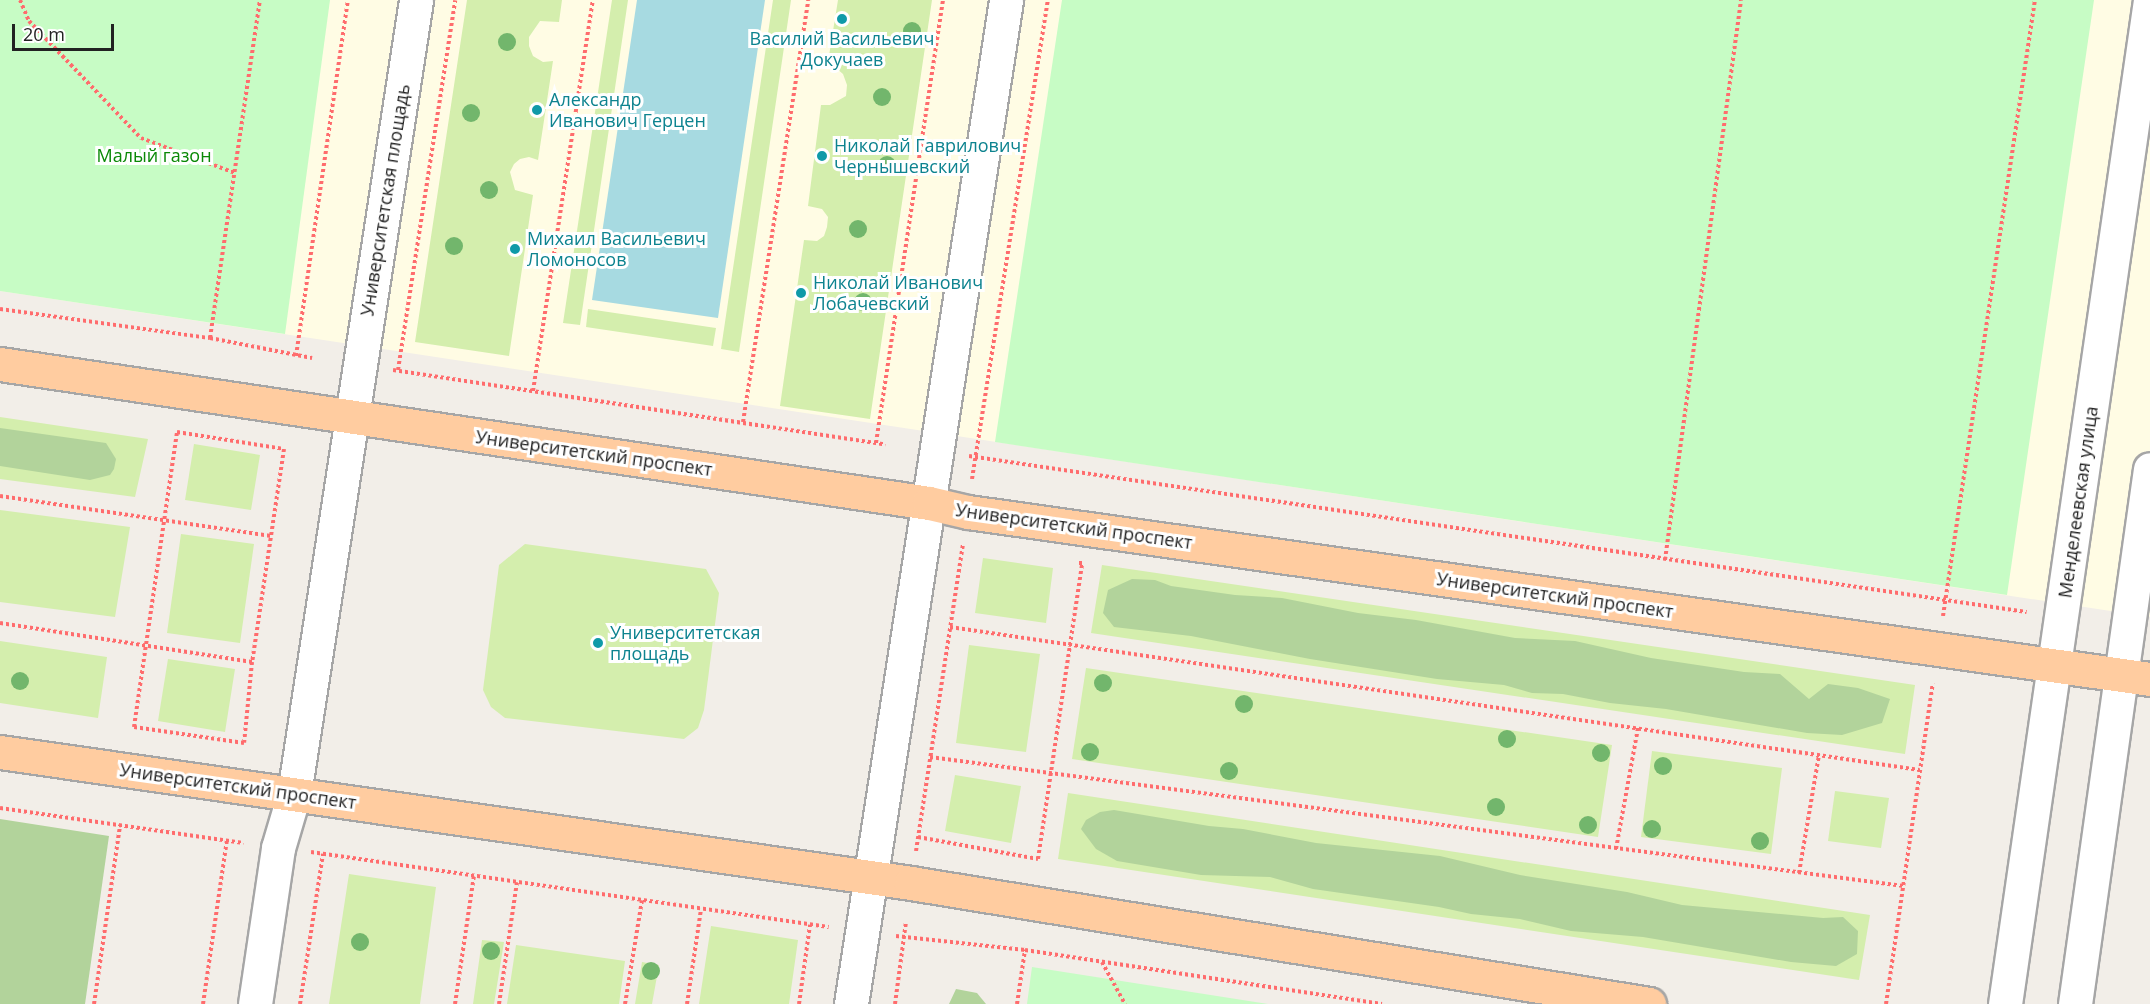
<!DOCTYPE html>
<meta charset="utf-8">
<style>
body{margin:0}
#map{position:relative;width:2150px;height:1004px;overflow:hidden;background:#f2eee8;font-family:"Open Sans",sans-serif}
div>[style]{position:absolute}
.education>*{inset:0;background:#fffce4}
.grass>*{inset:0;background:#d4eead}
.forest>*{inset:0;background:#b2d39b}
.park>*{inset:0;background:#c7fcc5}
.water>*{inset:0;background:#a7dae1}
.path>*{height:4px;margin-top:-2px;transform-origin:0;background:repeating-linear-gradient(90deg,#ff6c6d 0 3px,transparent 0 6px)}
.roads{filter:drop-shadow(2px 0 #a6a6a6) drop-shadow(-2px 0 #a6a6a6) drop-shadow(0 2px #a6a6a6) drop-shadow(0 -2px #a6a6a6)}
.minor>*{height:33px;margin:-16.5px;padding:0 16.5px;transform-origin:16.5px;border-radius:16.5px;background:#fff}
.major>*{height:33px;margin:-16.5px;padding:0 16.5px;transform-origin:16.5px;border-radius:16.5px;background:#ffcca0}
.trees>*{width:18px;height:18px;margin:-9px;border-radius:50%;background:#72b66c}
.dots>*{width:16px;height:16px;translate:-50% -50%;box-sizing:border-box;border:3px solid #fff;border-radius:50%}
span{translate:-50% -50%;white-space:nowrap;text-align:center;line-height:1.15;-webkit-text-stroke:6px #fff;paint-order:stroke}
.culture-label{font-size:18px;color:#0d838f}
.left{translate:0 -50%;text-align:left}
.park-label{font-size:18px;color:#0a8906}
.street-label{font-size:18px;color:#222}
.scale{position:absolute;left:12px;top:24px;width:102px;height:27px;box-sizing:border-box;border:3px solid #222;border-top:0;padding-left:8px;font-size:18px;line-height:21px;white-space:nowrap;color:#222;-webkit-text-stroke:4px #fff;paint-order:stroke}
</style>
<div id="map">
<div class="education">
<div style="clip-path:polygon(0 0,2150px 0,2150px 617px,0 291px)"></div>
</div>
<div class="grass">
<div style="clip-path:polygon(467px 0,562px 0,559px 22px,540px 21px,529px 37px,529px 46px,533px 56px,543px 62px,553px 61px,538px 160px,529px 157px,520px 159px,514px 164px,510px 172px,515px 190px,533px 195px,509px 356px,415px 342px)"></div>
<div style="clip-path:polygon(612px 0,628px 0,580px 325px,563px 323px)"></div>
<div style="clip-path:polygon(773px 0,791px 0,739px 352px,721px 349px)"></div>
<div style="clip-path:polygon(838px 0,932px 0,870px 419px,780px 406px,804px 240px,817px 241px,824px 236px,827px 227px,828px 217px,822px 209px,808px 206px,821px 105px,830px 105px,846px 96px,847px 85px,843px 74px,836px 68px,827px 68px)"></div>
<div style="clip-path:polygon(588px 309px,716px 328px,713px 346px,586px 327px)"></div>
<div style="clip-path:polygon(0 417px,148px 439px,135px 497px,0 479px)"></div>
<div style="clip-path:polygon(194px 444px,260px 455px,251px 510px,185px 500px)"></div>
<div style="clip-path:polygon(0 510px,130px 527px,115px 617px,0 602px)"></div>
<div style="clip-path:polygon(181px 534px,254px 544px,240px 643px,167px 633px)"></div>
<div style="clip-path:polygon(525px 544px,706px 569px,719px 593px,704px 710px,698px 728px,684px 739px,505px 718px,491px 707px,483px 690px,499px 565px)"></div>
<div style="clip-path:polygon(983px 558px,1053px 568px,1046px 623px,975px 613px)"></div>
<div style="clip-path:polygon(1102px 565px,1915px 685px,1905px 754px,1091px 633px)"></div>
<div style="clip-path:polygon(0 641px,107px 657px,98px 718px,0 703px)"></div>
<div style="clip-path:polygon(969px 645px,1040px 654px,1026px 752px,956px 743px)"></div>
<div style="clip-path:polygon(168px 659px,235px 669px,225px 732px,158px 721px)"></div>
<div style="clip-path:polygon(1086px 668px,1612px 745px,1598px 837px,1072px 759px)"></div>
<div style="clip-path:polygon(1652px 751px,1782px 768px,1771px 854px,1641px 837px)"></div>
<div style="clip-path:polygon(955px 775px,1021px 786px,1011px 843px,945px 831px)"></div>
<div style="clip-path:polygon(1835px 791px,1889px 798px,1881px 848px,1828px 841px)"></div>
<div style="clip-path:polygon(1068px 793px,1870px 915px,1859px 980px,1058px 859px)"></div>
<div style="clip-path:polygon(349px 874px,436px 887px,420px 1004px,329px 1004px)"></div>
<div style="clip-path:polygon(711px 926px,798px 940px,789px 1004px,699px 1004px)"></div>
<div style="clip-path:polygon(482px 940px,504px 942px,494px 1004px,473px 1004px)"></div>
<div style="clip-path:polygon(516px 945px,625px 961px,619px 1004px,507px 1004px)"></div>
<div style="clip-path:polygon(642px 962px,659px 965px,652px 1004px,635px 1004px)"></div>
</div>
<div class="forest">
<div style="clip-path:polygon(0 428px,106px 443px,116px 459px,114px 469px,110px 475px,90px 480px,0 466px)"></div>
<div style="clip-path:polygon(1132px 579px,1155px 580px,1171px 586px,1235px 595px,1282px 598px,1358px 613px,1416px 620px,1515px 638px,1575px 641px,1651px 658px,1744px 672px,1780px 674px,1809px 699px,1828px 684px,1858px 688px,1890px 699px,1882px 723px,1842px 735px,1807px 733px,1666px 709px,1610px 703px,1563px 694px,1532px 693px,1504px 685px,1437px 679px,1310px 659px,1191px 636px,1114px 627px,1103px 613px,1108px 590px)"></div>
<div style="clip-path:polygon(1114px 810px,1209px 826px,1243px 829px,1316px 843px,1440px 856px,1520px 875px,1627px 892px,1682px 905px,1823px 918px,1843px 917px,1858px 931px,1857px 954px,1836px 966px,1791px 962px,1643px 937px,1571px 931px,1520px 919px,1471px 914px,1439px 907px,1313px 889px,1270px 877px,1201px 875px,1117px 861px,1096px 849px,1081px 829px,1086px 820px,1100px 812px)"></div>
<div style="clip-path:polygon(0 819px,109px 836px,85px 1004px,0 1004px)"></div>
<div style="clip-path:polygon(956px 989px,977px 993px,986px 1004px,949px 1004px)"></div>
</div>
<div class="park">
<div style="clip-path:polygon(0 0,330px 0,285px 334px,0 291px)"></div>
<div style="clip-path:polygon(1062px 0,2094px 0,2007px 595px,995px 442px)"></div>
<div style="clip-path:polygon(1032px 967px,1268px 1004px,1027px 1004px)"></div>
</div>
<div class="water">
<div style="clip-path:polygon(637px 0,765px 0,718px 318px,592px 300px)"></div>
</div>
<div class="path">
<div style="left:20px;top:0;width:23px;rotate:67deg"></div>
<div style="left:29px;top:21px;width:162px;rotate:46.3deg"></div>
<div style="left:141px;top:138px;width:100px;rotate:20.4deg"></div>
<div style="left:0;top:309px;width:212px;rotate:7.9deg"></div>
<div style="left:210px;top:338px;width:104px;rotate:11.1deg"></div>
<div style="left:210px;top:338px;width:342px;rotate:-81.6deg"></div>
<div style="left:296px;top:356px;width:360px;rotate:-81.7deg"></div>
<div style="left:393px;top:370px;width:498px;rotate:8.6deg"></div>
<div style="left:398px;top:370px;width:374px;rotate:-81.2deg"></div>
<div style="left:533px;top:391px;width:396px;rotate:-81.3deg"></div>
<div style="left:743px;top:422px;width:427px;rotate:-81.2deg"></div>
<div style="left:177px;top:432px;width:108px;rotate:9deg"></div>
<div style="left:284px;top:449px;width:215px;rotate:98.5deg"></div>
<div style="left:252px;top:662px;width:81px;rotate:95.6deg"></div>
<div style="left:244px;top:743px;width:111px;rotate:-171.7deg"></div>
<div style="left:134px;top:727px;width:298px;rotate:-81.7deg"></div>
<div style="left:876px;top:443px;width:448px;rotate:-81.4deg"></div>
<div style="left:969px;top:456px;width:1069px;rotate:8.39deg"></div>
<div style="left:972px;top:479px;width:485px;rotate:-81deg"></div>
<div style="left:0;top:496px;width:274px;rotate:8.4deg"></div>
<div style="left:1665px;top:560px;width:565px;rotate:-82.27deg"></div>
<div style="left:1943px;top:616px;width:623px;rotate:-81.51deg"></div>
<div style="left:0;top:623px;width:255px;rotate:8.8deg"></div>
<div style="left:950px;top:627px;width:980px;rotate:8.39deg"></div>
<div style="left:930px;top:757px;width:982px;rotate:7.55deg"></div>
<div style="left:0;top:808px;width:246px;rotate:8.2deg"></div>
<div style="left:918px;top:837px;width:122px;rotate:10.4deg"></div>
<div style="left:1038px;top:859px;width:299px;rotate:-81.5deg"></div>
<div style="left:1082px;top:563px;width:3px;rotate:180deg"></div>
<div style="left:1616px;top:849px;width:123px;rotate:-79.7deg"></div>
<div style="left:916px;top:851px;width:311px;rotate:-81.3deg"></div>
<div style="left:311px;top:852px;width:523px;rotate:8.24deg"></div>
<div style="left:1799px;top:873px;width:120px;rotate:-80.4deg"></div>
<div style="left:896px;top:936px;width:130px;rotate:6.2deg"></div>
<div style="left:1025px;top:950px;width:361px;rotate:8.6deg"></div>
<div style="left:1102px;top:962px;width:48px;rotate:61.3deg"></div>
<div style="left:94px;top:1004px;width:181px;rotate:-81.7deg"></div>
<div style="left:203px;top:1004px;width:166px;rotate:-81.7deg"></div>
<div style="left:300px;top:1004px;width:152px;rotate:-81.3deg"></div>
<div style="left:455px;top:1004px;width:129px;rotate:-81.6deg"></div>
<div style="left:499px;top:1004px;width:123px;rotate:-81.6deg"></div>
<div style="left:625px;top:1004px;width:105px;rotate:-80.7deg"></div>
<div style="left:687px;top:1004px;width:96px;rotate:-81.6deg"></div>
<div style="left:799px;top:1004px;width:80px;rotate:-82.1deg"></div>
<div style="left:895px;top:1004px;width:83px;rotate:-82.4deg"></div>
<div style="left:1017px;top:1004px;width:55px;rotate:-81.6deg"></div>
<div style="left:1886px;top:1004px;width:324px;rotate:-81.7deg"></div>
</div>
<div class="roads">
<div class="minor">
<div style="left:255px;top:1004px;width:158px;rotate:-81.6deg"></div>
<div style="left:278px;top:848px;width:56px;rotate:-73.5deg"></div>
<div style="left:294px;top:794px;width:803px;rotate:-81.26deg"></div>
<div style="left:851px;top:1004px;width:1016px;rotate:-81.22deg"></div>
<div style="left:2005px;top:1004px;width:1014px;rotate:-81.78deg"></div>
<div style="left:2075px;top:1004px;width:540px;rotate:-82.02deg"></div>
</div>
<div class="major">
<div style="left:0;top:364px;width:939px;rotate:8.51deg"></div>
<div style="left:929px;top:503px;width:40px;rotate:13deg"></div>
<div style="left:968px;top:512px;width:1194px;rotate:8.04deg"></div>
<div style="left:0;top:752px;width:920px;rotate:8.18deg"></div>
<div style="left:911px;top:883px;width:748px;rotate:9.31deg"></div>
</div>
</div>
<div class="trees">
<div style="left:912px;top:31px"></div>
<div style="left:507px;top:42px"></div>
<div style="left:882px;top:97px"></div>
<div style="left:471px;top:113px"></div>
<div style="left:887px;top:165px"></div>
<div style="left:489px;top:190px"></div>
<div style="left:858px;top:229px"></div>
<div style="left:454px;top:246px"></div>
<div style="left:863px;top:302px"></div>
<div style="left:20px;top:681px"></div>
<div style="left:1103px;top:683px"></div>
<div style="left:1244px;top:704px"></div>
<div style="left:1507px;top:739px"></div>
<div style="left:1090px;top:752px"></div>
<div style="left:1601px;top:753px"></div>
<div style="left:1663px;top:766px"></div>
<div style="left:1229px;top:771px"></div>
<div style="left:1496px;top:807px"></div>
<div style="left:1588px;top:825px"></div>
<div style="left:1652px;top:829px"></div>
<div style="left:1760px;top:841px"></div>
<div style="left:360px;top:942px"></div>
<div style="left:491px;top:951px"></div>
<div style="left:651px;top:971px"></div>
</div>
<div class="dots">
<div style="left:842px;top:19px;background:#0f9aa8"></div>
<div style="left:537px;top:110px;background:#0f9aa8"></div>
<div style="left:822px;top:156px;background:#0f9aa8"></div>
<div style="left:515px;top:249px;background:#0f9aa8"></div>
<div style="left:801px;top:293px;background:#0f9aa8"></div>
<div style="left:598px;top:643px;background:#0f9aa8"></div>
</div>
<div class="culture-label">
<span style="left:842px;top:49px">Василий Васильевич<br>Докучаев</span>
<span class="left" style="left:549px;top:110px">Александр<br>Иванович Герцен</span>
<span class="left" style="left:834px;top:156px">Николай Гаврилович<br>Чернышевский</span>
<span class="left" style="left:527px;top:249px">Михаил Васильевич<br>Ломоносов</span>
<span class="left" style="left:813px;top:293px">Николай Иванович<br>Лобачевский</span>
<span class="left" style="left:610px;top:643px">Университетская<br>площадь</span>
</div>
<div class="park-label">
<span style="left:154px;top:155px">Малый газон</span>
</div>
<div class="street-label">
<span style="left:385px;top:200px;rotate:-81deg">Университетская площадь</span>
<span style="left:594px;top:453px;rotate:8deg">Университетский проспект</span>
<span style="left:2078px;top:502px;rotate:-82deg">Менделеевская улица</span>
<span style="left:1074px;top:526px;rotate:8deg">Университетский проспект</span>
<span style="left:1555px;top:595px;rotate:8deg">Университетский проспект</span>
<span style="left:238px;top:786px;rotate:8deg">Университетский проспект</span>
</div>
<div class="scale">20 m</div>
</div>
